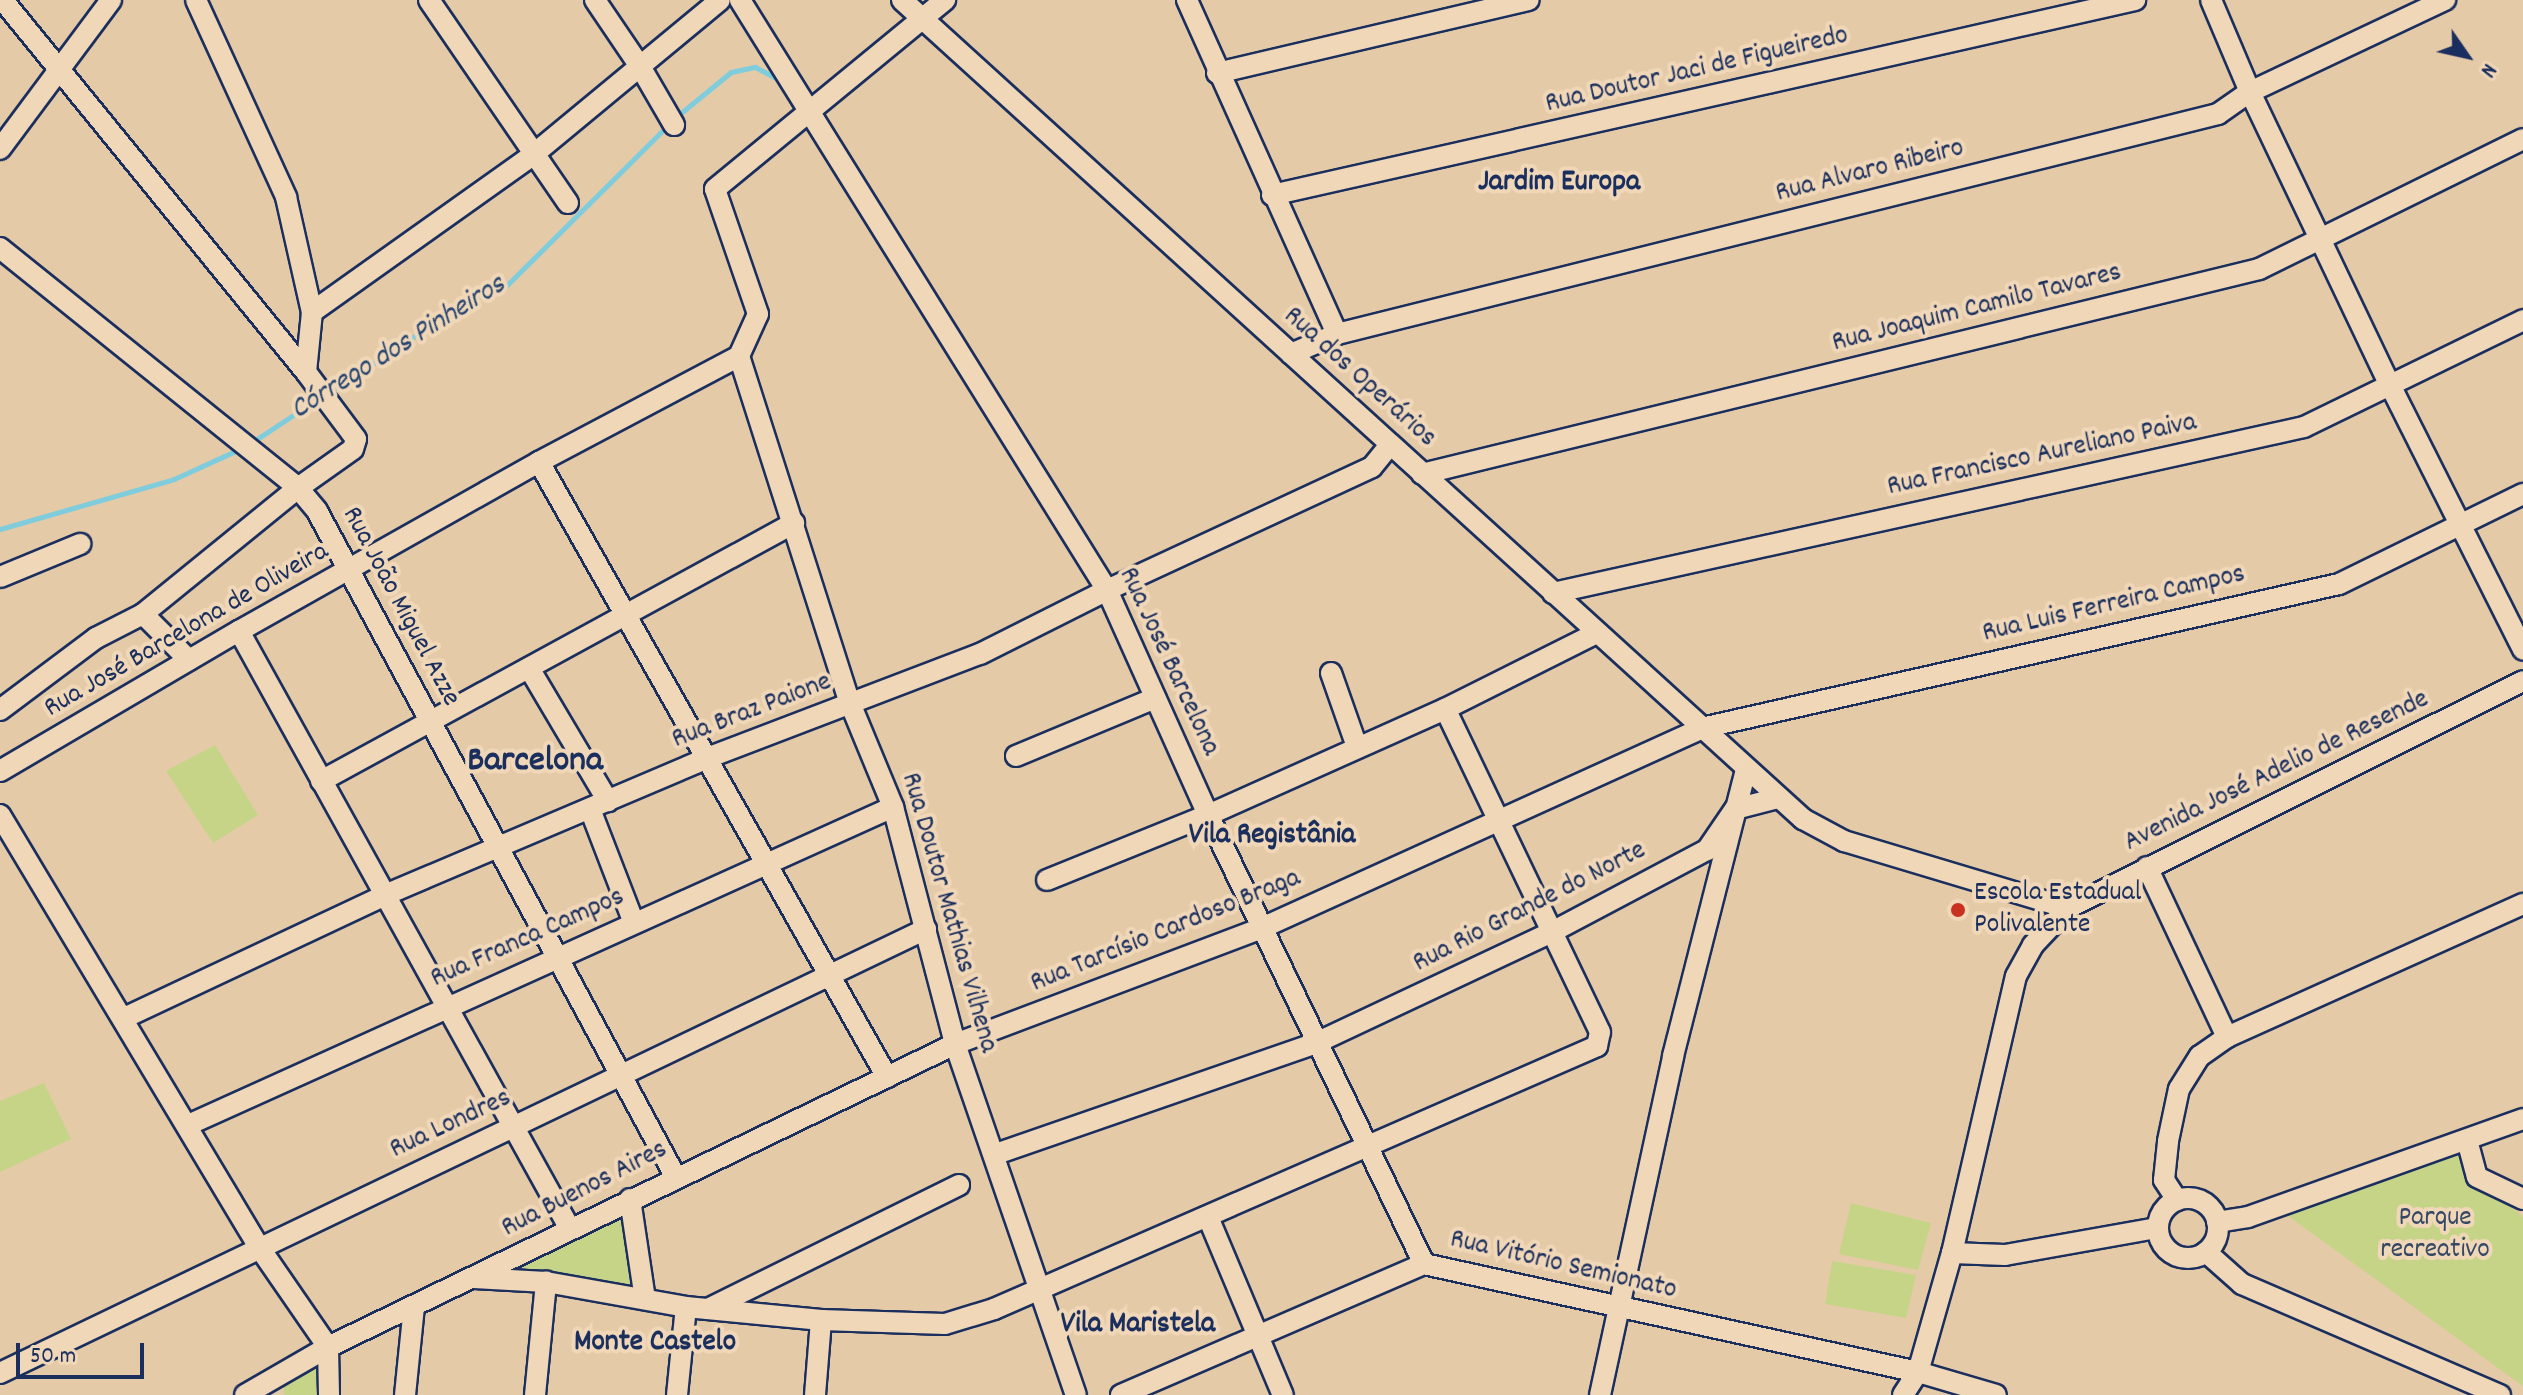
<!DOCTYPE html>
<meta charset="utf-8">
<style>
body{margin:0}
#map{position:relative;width:2523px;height:1395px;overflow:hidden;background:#e5caa7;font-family:Dekko,sans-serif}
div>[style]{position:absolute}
.green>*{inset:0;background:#c6d487}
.stream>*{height:5px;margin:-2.5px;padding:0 2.5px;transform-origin:2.5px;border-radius:2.5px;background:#7fccdd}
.roads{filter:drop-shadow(2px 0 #1b2f5e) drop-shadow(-2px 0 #1b2f5e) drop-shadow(0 2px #1b2f5e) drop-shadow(0 -2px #1b2f5e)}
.street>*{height:20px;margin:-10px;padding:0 10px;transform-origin:10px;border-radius:10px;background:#f0d7b8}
.street>.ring{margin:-10px;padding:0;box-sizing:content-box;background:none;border:20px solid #f0d7b8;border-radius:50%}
.dots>*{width:22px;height:22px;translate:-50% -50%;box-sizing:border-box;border:4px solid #f0d7b8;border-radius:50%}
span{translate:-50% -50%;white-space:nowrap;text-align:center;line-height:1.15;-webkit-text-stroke:8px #f0d7b8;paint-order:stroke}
.street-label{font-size:28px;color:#1b2f5e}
.poi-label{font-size:28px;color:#1b2f5e}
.left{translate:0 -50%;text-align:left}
.park-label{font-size:28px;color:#354864}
.neighbourhood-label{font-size:30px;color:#1b2f5e;font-weight:700}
.water-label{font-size:30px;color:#2a4771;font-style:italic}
.district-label{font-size:36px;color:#1b2f5e;font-weight:700}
.north{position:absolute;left:2427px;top:16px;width:80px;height:80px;-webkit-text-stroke:6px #f0d7b8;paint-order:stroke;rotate:124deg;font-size:22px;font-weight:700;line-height:32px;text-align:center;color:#1b2f5e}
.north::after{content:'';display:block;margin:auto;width:28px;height:36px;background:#1b2f5e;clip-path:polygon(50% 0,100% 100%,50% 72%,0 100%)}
.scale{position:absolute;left:16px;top:1343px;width:128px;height:36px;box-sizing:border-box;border:4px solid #1b2f5e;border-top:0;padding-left:10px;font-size:24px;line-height:28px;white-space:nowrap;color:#1b2f5e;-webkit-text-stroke:6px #f0d7b8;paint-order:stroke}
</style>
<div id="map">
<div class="green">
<div style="clip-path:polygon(215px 745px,258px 815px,213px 843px,166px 771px)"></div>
<div style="clip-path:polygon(44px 1083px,71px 1139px,0 1172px,0 1101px)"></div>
<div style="clip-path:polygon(2462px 1148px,2477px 1177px,2523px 1217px,2523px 1386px,2284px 1213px)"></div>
<div style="clip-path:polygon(1851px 1203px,1931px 1223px,1918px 1270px,1839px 1254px)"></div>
<div style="clip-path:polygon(628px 1210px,641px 1290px,528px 1274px,524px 1270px,524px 1259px)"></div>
<div style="clip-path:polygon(1832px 1261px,1916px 1275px,1906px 1318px,1825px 1304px)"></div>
<div style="clip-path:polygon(325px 1354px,324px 1395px,284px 1395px,283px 1377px)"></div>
</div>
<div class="stream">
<div style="left:676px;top:117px;width:71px;rotate:-39.3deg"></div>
<div style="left:731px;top:72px;width:25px;rotate:-12deg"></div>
<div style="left:755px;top:67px;width:30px;rotate:28deg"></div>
<div style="left:328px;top:393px;width:170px;rotate:-33.2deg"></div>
<div style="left:470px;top:300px;width:36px;rotate:-19deg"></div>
<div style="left:504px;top:288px;width:233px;rotate:-44.8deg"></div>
<div style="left:251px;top:443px;width:82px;rotate:-33.5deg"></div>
<div style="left:0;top:529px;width:181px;rotate:-16deg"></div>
<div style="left:174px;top:479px;width:75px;rotate:-24.5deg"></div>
</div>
<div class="roads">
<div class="street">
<div style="left:196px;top:0;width:217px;rotate:65.4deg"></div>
<div style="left:286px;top:197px;width:118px;rotate:77.3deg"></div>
<div style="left:312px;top:312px;width:60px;rotate:95.7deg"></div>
<div style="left:429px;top:0;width:246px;rotate:55.6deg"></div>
<div style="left:595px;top:0;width:82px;rotate:55.9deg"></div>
<div style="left:641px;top:68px;width:66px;rotate:59.9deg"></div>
<div style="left:740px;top:0;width:695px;rotate:58.12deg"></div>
<div style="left:1107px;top:590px;width:247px;rotate:65.8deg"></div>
<div style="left:1208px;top:815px;width:498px;rotate:64.3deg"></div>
<div style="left:902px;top:0;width:1218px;rotate:42.27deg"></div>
<div style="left:1803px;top:819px;width:47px;rotate:28.2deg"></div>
<div style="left:1844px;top:841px;width:234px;rotate:16.7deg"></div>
<div style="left:1187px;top:0;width:366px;rotate:65.8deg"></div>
<div style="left:2211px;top:0;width:100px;rotate:67deg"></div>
<div style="left:2250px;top:92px;width:327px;rotate:64.5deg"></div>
<div style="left:2391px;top:387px;width:294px;rotate:63.3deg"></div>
<div style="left:1217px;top:73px;width:320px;rotate:-13.2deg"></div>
<div style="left:0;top:149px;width:186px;rotate:-53.3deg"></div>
<div style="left:1272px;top:195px;width:885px;rotate:-12.73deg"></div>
<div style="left:0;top:248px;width:383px;rotate:38.8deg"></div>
<div style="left:298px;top:488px;width:30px;rotate:50deg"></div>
<div style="left:317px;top:511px;width:755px;rotate:61.7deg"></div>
<div style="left:312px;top:312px;width:272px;rotate:-35.4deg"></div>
<div style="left:534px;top:154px;width:241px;rotate:-39.6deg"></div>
<div style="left:1291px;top:354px;width:50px;rotate:-23.5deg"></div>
<div style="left:1337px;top:334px;width:908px;rotate:-14.02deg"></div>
<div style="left:2218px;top:114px;width:39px;rotate:-35deg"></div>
<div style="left:2250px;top:92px;width:216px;rotate:-25.3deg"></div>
<div style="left:739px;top:356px;width:364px;rotate:72.3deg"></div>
<div style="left:850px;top:703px;width:113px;rotate:67.5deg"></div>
<div style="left:893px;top:807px;width:245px;rotate:75.3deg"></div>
<div style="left:955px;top:1044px;width:371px;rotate:71deg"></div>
<div style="left:739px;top:356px;width:46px;rotate:-65.7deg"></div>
<div style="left:758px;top:314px;width:132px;rotate:-109deg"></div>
<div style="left:715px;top:189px;width:298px;rotate:-39.4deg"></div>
<div style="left:539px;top:462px;width:707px;rotate:60.5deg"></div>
<div style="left:1422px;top:474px;width:862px;rotate:-13.76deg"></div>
<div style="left:2259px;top:269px;width:294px;rotate:-26.2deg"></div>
<div style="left:0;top:577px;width:87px;rotate:-22.4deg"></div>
<div style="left:1553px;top:593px;width:769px;rotate:-12.46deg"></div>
<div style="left:2304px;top:427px;width:244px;rotate:-26deg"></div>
<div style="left:143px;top:614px;width:65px;rotate:45deg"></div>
<div style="left:239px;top:631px;width:683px;rotate:61.03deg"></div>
<div style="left:529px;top:668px;width:155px;rotate:59.3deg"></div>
<div style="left:1331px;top:673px;width:78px;rotate:70.6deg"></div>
<div style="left:0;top:710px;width:120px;rotate:-36.9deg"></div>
<div style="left:96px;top:638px;width:53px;rotate:-27.1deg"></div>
<div style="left:143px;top:614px;width:200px;rotate:-39.1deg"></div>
<div style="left:298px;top:488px;width:67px;rotate:-35.3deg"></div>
<div style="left:353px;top:449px;width:10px;rotate:-73deg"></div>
<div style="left:356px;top:439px;width:84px;rotate:-126.7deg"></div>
<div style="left:306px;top:372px;width:480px;rotate:-129.2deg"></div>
<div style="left:1016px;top:756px;width:151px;rotate:-22.6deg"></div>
<div style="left:0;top:771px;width:277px;rotate:-30.4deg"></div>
<div style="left:239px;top:631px;width:344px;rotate:-29.4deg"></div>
<div style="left:539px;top:462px;width:226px;rotate:-27.9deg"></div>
<div style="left:321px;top:781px;width:539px;rotate:-28.61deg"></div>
<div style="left:590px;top:809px;width:122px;rotate:68.9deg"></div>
<div style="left:0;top:815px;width:504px;rotate:59.06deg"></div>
<div style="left:259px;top:1247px;width:121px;rotate:55.4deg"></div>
<div style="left:328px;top:1347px;width:48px;rotate:88.8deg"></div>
<div style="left:2147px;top:867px;width:188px;rotate:64.8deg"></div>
<div style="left:1047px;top:880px;width:174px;rotate:-22deg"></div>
<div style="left:1208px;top:815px;width:260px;rotate:-24.1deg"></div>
<div style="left:1445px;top:709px;width:170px;rotate:-26.6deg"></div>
<div style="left:124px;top:1018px;width:289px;rotate:-25.2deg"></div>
<div style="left:385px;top:895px;width:350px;rotate:-23deg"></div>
<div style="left:707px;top:758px;width:292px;rotate:-20.9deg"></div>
<div style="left:980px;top:654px;width:142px;rotate:-26.7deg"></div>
<div style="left:1107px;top:590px;width:292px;rotate:-24.9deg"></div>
<div style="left:1372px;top:467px;width:28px;rotate:-51deg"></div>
<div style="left:188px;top:1125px;width:773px;rotate:-24.28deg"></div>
<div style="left:2467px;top:1140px;width:38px;rotate:75deg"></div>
<div style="left:2477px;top:1177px;width:51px;rotate:25.6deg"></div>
<div style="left:996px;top:1154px;width:339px;rotate:-19.1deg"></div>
<div style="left:1316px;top:1043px;width:259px;rotate:-25.2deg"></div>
<div style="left:1550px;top:933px;width:178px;rotate:-27.9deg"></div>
<div style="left:1707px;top:850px;width:50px;rotate:-55.7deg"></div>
<div style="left:1735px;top:809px;width:44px;rotate:-14.3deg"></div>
<div class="ring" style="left:2158px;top:1198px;width:40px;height:40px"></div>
<div style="left:630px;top:1199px;width:101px;rotate:81.5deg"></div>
<div style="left:2177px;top:1200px;width:24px;rotate:-123deg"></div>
<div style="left:2164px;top:1180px;width:39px;rotate:-84deg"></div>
<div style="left:2168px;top:1141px;width:53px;rotate:-78.1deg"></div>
<div style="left:2179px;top:1089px;width:39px;rotate:-58deg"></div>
<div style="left:2200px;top:1056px;width:33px;rotate:-35deg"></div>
<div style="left:2227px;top:1037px;width:325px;rotate:-24.2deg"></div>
<div style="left:1208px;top:1217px;width:193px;rotate:67.2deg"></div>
<div style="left:2217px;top:1222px;width:31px;rotate:-9deg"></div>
<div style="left:2248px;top:1217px;width:292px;rotate:-19.6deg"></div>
<div style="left:2206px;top:1252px;width:48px;rotate:41.6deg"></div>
<div style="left:2242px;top:1284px;width:281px;rotate:23.3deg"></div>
<div style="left:1952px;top:1253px;width:53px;rotate:2.2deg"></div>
<div style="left:2005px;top:1255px;width:154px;rotate:-10.1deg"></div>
<div style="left:474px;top:1278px;width:72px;rotate:3.2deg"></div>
<div style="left:546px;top:1282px;width:142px;rotate:10.1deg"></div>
<div style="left:686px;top:1307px;width:136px;rotate:5.5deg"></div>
<div style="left:821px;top:1320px;width:124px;rotate:1.8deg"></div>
<div style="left:945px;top:1324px;width:51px;rotate:-17deg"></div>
<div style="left:994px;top:1309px;width:658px;rotate:-23.56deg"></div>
<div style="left:1597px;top:1046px;width:14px;rotate:-78deg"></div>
<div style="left:1600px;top:1032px;width:358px;rotate:-115.6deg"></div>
<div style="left:708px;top:1309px;width:280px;rotate:-26.3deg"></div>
<div style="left:0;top:1373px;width:1027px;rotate:-25.62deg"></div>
<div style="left:245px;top:1395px;width:96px;rotate:-30deg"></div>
<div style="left:328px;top:1347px;width:696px;rotate:-25.79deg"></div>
<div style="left:955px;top:1044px;width:330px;rotate:-20.7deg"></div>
<div style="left:1264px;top:927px;width:481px;rotate:-24.4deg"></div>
<div style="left:1702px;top:728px;width:653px;rotate:-12.74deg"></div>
<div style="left:2339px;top:584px;width:205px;rotate:-26.1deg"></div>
<div style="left:405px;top:1395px;width:89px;rotate:-84.2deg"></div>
<div style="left:535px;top:1395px;width:114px;rotate:-84.4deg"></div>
<div style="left:677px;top:1395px;width:88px;rotate:-84.2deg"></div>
<div style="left:815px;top:1395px;width:75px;rotate:-85.4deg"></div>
<div style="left:1121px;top:1395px;width:330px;rotate:-23.4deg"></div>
<div style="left:1424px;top:1264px;width:506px;rotate:12.33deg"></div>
<div style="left:1918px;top:1372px;width:81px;rotate:16.4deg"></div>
<div style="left:1600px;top:1395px;width:347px;rotate:-77.8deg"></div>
<div style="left:1673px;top:1056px;width:296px;rotate:-75.7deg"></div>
<div style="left:1903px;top:1395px;width:27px;rotate:-57deg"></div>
<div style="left:1918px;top:1372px;width:124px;rotate:-74.1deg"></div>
<div style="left:1952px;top:1253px;width:284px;rotate:-77deg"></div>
<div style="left:2016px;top:976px;width:35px;rotate:-61deg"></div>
<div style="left:2033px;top:945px;width:51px;rotate:-46.6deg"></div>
<div style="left:2068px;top:908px;width:508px;rotate:-26.51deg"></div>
</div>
</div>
<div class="dots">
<div style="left:1958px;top:910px;background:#c8321e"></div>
</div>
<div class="street-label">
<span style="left:1697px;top:71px;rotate:-13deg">Rua Doutor Jaci de Figueiredo</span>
<span style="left:1870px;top:172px;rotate:-14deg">Rua Alvaro Ribeiro</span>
<span style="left:1977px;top:309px;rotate:-14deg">Rua Joaquim Camilo Tavares</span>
<span style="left:1359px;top:378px;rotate:42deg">Rua dos Operários</span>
<span style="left:2042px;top:456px;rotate:-12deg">Rua Francisco Aureliano Paiva</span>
<span style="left:2114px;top:605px;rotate:-13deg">Rua Luis Ferreira Campos</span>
<span style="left:400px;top:607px;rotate:62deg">Rua João Miguel Azze</span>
<span style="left:187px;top:631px;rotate:-30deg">Rua José Barcelona de Oliveira</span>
<span style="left:1168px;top:662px;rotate:65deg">Rua José Barcelona</span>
<span style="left:752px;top:712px;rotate:-21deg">Rua Braz Paione</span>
<span style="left:2277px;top:772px;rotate:-26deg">Avenida José Adelio de Resende</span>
<span style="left:1530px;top:908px;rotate:-27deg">Rua Rio Grande do Norte</span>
<span style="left:948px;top:913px;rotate:74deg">Rua Doutor Mathias Vilhena</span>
<span style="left:1166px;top:932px;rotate:-22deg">Rua Tarcísio Cardoso Braga</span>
<span style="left:528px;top:939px;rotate:-24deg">Rua Franca Campos</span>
<span style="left:451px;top:1125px;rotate:-25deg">Rua Londres</span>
<span style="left:585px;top:1190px;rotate:-27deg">Rua Buenos Aires</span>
<span style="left:1563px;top:1266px;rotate:13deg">Rua Vitório Semionato</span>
</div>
<div class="poi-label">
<span class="left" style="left:1974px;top:910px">Escola Estadual<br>Polivalente</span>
</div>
<div class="park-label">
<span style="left:2435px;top:1235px">Parque<br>recreativo</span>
</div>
<div class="neighbourhood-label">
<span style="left:1559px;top:184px">Jardim Europa</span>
<span style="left:1272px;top:837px">Vila Registânia</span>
<span style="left:1138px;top:1326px">Vila Maristela</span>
<span style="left:655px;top:1344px">Monte Castelo</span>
</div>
<div class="water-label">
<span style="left:399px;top:349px;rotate:-32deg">Córrego dos Pinheiros</span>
</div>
<div class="district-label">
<span style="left:535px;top:763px">Barcelona</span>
</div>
<div class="north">N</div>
<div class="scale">50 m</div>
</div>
